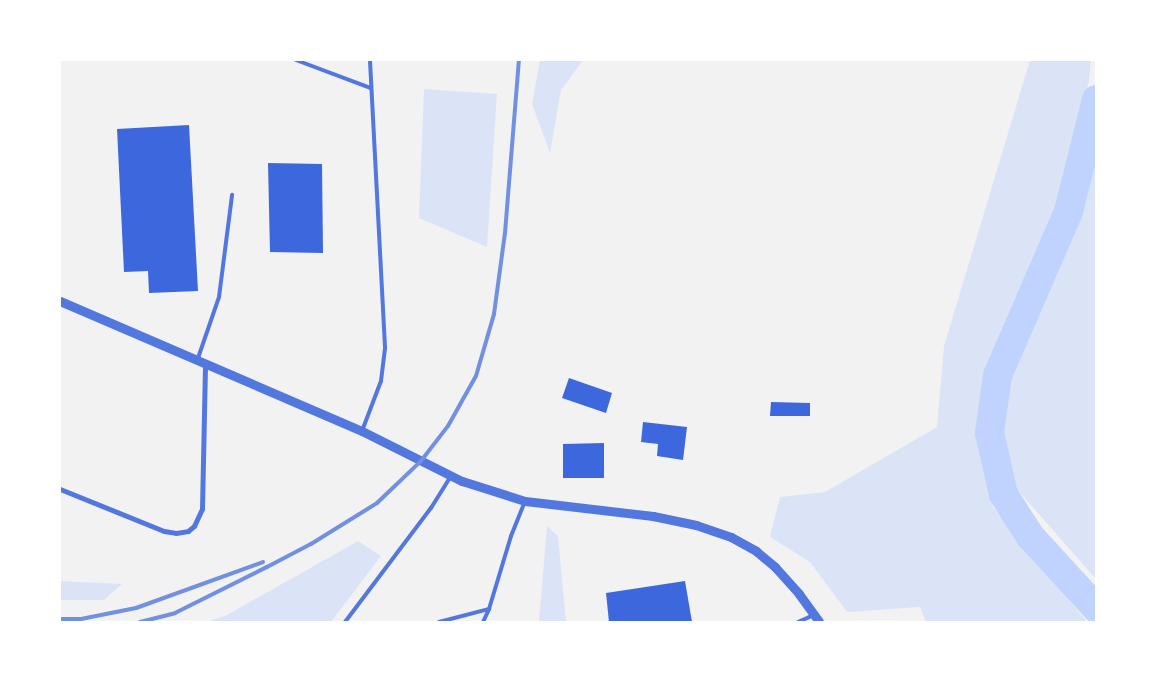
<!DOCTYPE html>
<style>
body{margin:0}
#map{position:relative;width:1156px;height:682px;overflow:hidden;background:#f2f2f2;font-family:Inter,sans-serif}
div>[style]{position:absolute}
.green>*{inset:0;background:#dbe4f7}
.river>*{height:29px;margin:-14.5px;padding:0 14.5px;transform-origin:14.5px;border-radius:14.5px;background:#bfd3fe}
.building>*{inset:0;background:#3d67dc}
.service>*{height:4px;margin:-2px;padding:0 2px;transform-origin:2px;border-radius:2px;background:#5277de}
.minor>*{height:5px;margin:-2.5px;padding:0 2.5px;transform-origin:2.5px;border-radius:2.5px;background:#5277de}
.tertiary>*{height:9px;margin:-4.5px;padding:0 4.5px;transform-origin:4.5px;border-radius:4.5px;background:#5277de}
.rail>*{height:4px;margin:-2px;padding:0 2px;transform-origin:2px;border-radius:2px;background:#7290e2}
span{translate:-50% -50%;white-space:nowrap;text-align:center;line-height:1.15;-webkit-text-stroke:4px #fff;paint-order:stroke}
.frame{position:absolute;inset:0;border:61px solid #fff;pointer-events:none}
</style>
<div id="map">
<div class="green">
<div style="clip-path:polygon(540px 60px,583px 60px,561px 90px,550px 153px,532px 104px)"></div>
<div style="clip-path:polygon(1030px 60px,1091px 60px,1089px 81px,1058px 207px,988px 370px,978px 437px,993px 507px,1087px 622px,926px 622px,920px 607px,847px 612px,810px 562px,770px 537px,780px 497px,825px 492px,937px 427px,944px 346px)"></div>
<div style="clip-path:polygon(424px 89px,497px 94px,487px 247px,419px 218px)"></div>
<div style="clip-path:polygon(1096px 143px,1096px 579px,1015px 487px,999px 425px,1024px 334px,1080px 209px)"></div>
<div style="clip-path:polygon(547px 526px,558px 536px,566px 622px,539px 622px)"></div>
<div style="clip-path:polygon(358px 541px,381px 556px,331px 622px,207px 622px,227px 615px)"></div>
<div style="clip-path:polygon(60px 581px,122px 584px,104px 600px,60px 600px)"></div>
</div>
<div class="river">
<div style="left:1096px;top:99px;width:115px;rotate:104deg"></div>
<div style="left:1068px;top:211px;width:179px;rotate:113.4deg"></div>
<div style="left:997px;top:375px;width:58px;rotate:98deg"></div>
<div style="left:989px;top:432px;width:64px;rotate:77.3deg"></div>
<div style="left:1003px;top:494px;width:50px;rotate:57.3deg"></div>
<div style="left:1030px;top:536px;width:98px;rotate:47.5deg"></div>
</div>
<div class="building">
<div style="clip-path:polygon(189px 125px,198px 291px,149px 293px,148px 271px,124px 272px,117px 129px)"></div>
<div style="clip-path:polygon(268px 163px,322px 164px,323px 253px,270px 252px)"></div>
<div style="clip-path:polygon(569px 378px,612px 393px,606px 413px,562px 398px)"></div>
<div style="clip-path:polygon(771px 402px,810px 403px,810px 416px,770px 416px)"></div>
<div style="clip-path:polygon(643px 422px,687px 427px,683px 460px,657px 456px,658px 444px,641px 442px)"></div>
<div style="clip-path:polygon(604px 443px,604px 478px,563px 478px,563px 444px)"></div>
<div style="clip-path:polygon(685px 581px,692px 622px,609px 622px,606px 593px)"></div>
</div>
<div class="service">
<div style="left:296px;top:60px;width:80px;rotate:20.5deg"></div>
<div style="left:197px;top:361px;width:68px;rotate:-71deg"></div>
<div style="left:219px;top:297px;width:103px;rotate:-82.7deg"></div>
<div style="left:362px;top:431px;width:53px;rotate:-69.2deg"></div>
<div style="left:381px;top:381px;width:34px;rotate:-83deg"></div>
<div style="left:385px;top:347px;width:287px;rotate:-93deg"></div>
<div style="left:345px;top:622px;width:143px;rotate:-53deg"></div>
<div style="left:431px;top:508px;width:38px;rotate:-58deg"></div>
<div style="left:439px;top:622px;width:52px;rotate:-14.6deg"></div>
<div style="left:489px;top:609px;width:76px;rotate:-73.2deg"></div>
<div style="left:511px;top:536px;width:38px;rotate:-68deg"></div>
<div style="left:483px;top:622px;width:14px;rotate:-65deg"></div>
<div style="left:798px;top:622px;width:17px;rotate:-24deg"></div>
</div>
<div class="minor">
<div style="left:60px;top:489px;width:112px;rotate:22deg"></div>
<div style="left:164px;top:531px;width:12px;rotate:9deg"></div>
<div style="left:176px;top:533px;width:12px;rotate:-9deg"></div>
<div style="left:188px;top:531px;width:8px;rotate:-40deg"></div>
<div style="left:194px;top:526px;width:19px;rotate:-65deg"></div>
<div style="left:202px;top:509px;width:144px;rotate:-88.8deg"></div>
</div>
<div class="tertiary">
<div style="left:60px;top:301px;width:329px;rotate:23.3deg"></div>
<div style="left:362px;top:431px;width:112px;rotate:26.6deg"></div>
<div style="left:462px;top:481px;width:66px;rotate:17.6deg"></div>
<div style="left:525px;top:501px;width:129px;rotate:6.7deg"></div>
<div style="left:653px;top:516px;width:44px;rotate:11.8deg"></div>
<div style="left:696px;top:525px;width:37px;rotate:19deg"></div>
<div style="left:731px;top:537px;width:29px;rotate:29deg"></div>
<div style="left:756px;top:551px;width:25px;rotate:40deg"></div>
<div style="left:775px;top:567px;width:36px;rotate:48deg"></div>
<div style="left:799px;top:594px;width:34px;rotate:54deg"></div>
</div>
<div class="rail">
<div style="left:60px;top:619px;width:21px"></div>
<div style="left:81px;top:619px;width:56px;rotate:-11.3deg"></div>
<div style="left:136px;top:608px;width:135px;rotate:-19.9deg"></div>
<div style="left:140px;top:622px;width:36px;rotate:-14deg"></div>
<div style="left:175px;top:613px;width:103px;rotate:-26.6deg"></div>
<div style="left:267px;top:567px;width:50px;rotate:-27.6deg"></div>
<div style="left:311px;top:544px;width:78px;rotate:-31.8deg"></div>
<div style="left:377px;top:503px;width:61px;rotate:-43.7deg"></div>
<div style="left:421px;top:461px;width:44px;rotate:-52.4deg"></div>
<div style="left:448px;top:426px;width:57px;rotate:-60.8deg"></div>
<div style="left:476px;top:376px;width:65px;rotate:-73.8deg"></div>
<div style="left:494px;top:314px;width:82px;rotate:-82.3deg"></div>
<div style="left:505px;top:233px;width:174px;rotate:-85.4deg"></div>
</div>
<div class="frame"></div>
</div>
